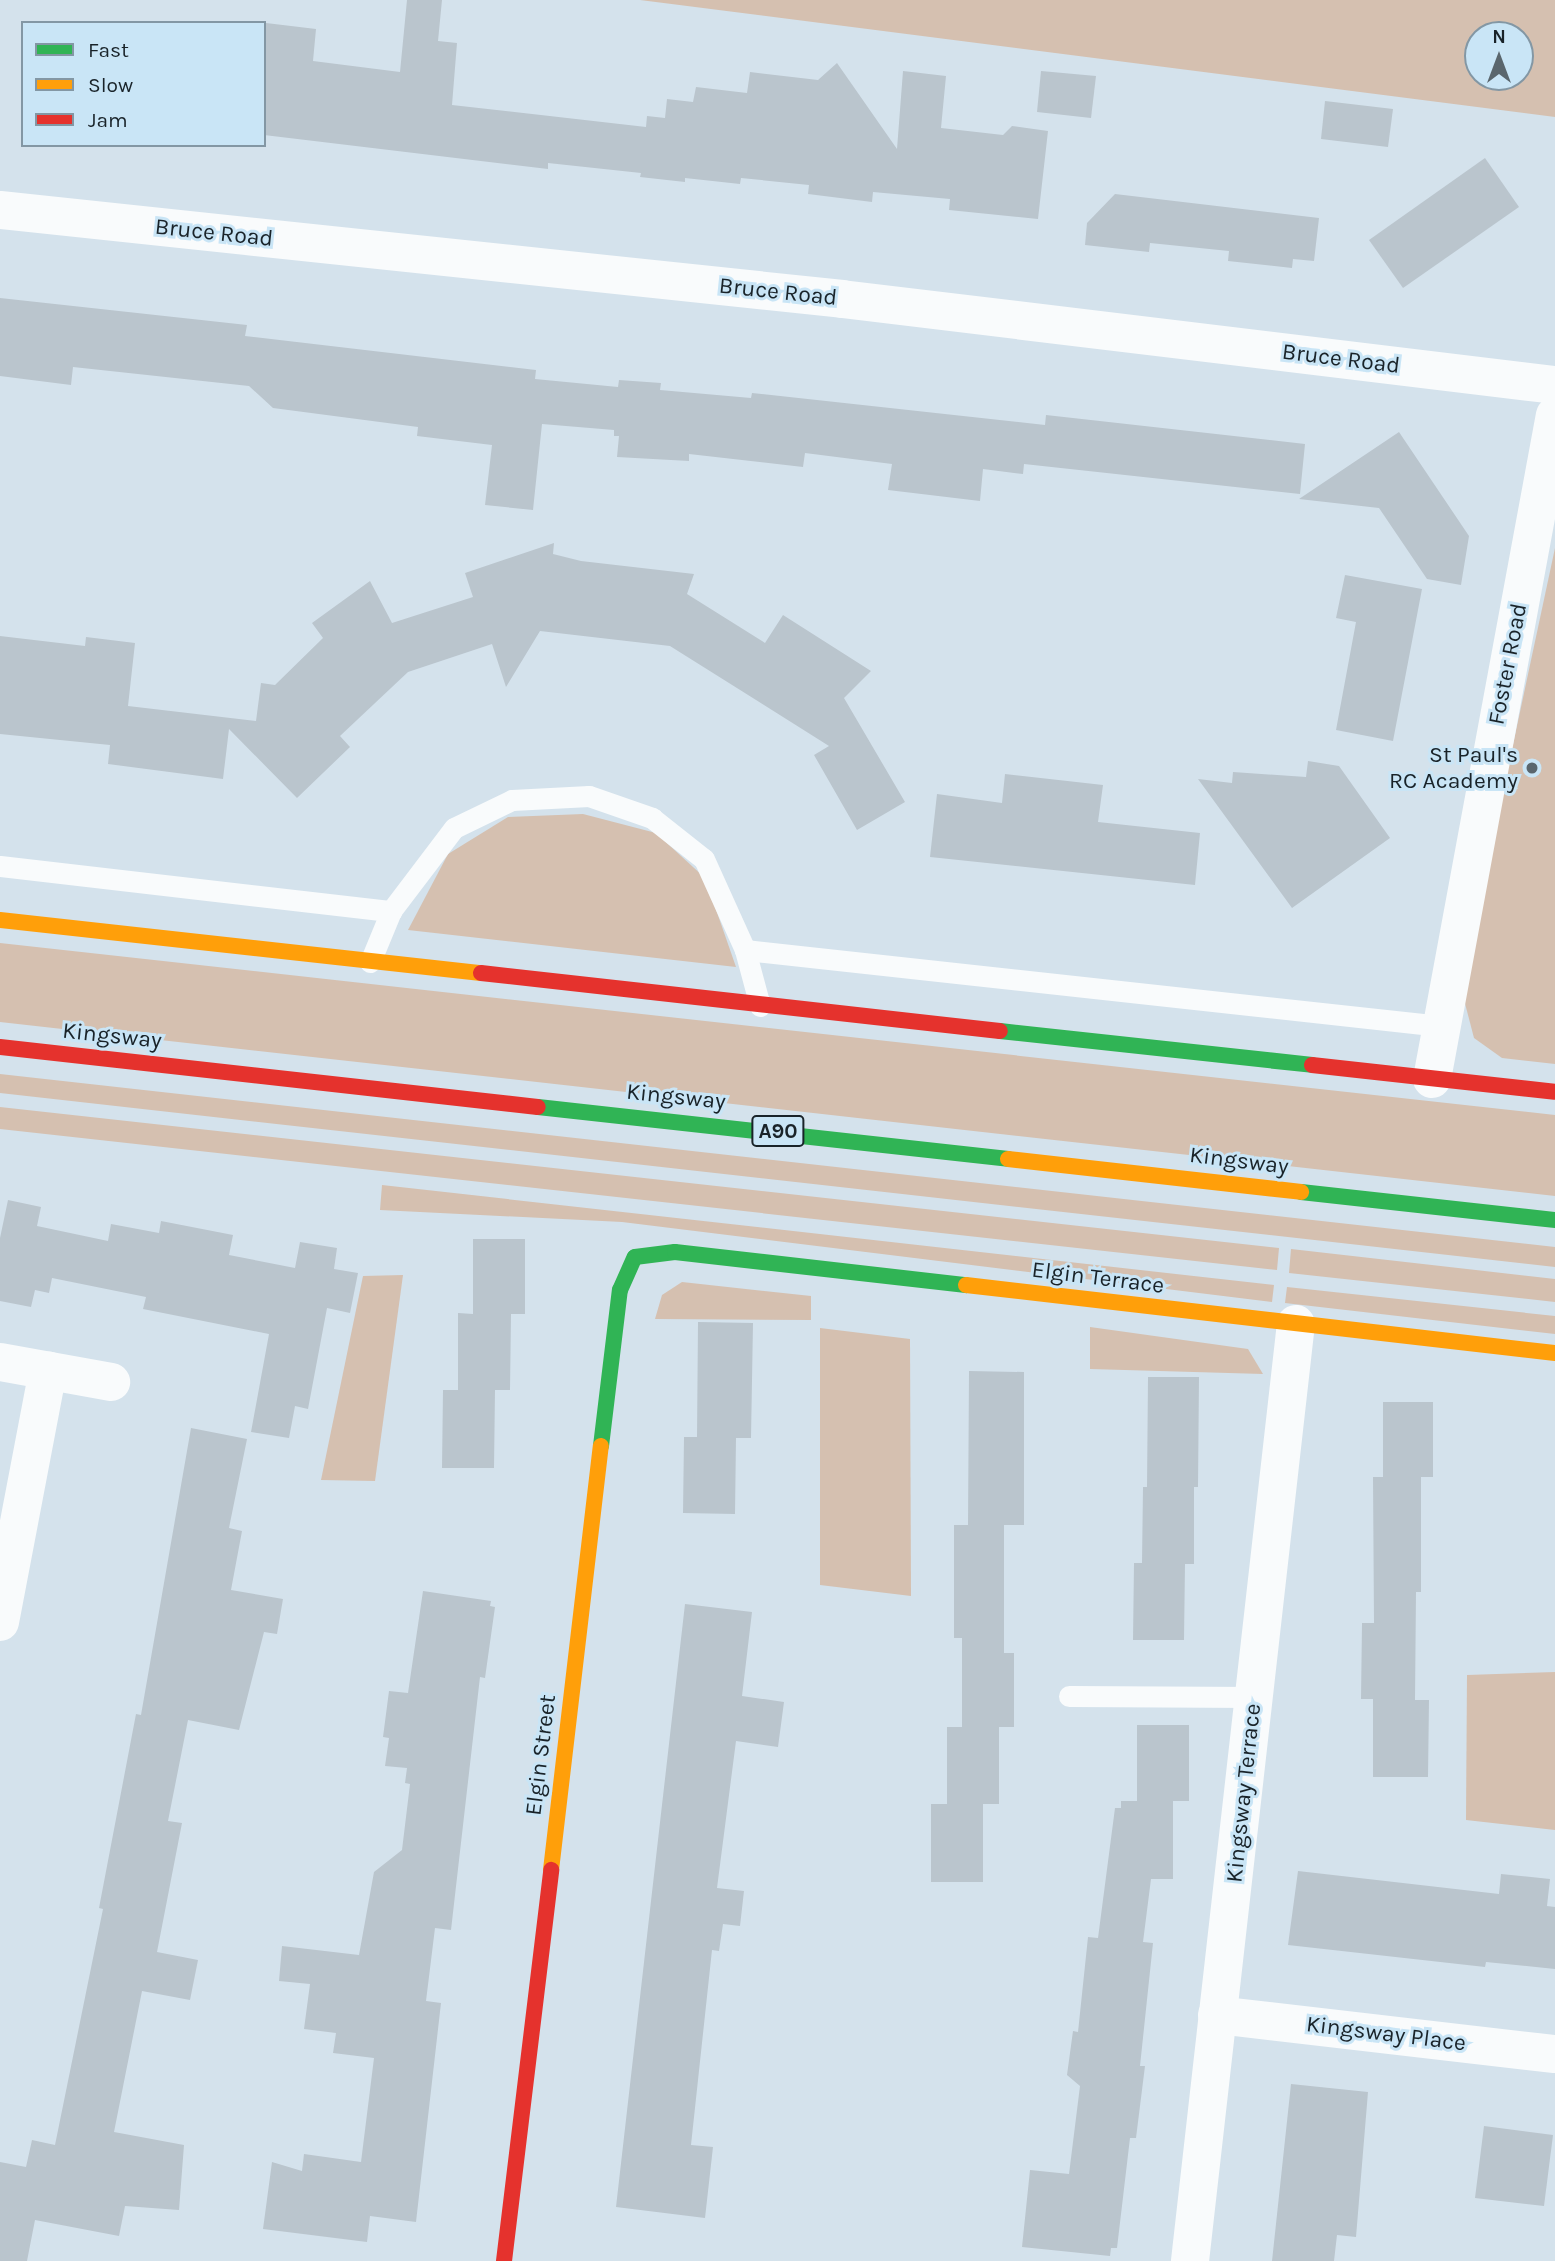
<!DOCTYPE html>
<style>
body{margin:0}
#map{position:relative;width:1555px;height:2261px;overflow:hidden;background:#d4e2ec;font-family:Karla,sans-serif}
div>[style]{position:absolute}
.green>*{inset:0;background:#d5c0b0}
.building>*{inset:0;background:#bac5cd}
.lane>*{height:21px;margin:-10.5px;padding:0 10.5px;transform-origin:10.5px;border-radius:10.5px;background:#f9fbfc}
.street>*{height:38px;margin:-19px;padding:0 19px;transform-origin:19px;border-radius:19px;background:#f9fbfc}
.fast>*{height:16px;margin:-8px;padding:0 8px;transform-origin:8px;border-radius:8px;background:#30b455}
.slow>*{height:16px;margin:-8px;padding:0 8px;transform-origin:8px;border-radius:8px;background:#ff9f0a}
.jam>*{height:16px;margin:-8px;padding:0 8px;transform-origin:8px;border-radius:8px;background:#e5322d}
.dots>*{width:19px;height:19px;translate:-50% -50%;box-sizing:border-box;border:4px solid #c9e5f6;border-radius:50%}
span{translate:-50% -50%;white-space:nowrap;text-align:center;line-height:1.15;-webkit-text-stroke:6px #c9e5f6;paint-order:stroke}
.shield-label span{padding:2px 5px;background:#c9e5f6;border:2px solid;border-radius:5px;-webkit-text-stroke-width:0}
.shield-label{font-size:21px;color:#192329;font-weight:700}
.street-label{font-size:23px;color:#192329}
.poi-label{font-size:23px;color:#192329}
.right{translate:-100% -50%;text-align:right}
.legend{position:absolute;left:21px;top:21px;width:245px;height:126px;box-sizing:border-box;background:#c9e5f6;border:2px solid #8397a4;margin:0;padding:9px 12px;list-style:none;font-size:21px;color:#192329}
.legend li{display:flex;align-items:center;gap:14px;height:35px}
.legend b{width:35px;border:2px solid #8397a4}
.north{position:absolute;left:1464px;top:21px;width:70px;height:70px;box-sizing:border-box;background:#c9e5f6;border:2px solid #8397a4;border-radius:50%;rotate:0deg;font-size:19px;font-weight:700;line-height:28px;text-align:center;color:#192329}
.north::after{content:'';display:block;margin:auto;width:24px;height:32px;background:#5a666d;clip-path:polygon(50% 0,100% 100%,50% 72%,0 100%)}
</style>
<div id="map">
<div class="green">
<div style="clip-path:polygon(evenodd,640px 0,1555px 0,1555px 117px,640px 0,1478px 35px,1520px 35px,1520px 77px,1478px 77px,1478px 35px)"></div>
<div style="clip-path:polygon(1555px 548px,1555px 1064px,1502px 1058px,1474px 1038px,1461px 988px)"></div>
<div style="clip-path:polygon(583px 814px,656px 833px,705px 878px,736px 967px,408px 930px,448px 854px,508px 817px)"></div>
<div style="clip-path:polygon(0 943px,1555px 1115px,1555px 1196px,0 1022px)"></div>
<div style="clip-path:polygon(0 1074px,1555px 1247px,1555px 1267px,0 1093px)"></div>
<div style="clip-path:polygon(0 1107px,1279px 1248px,1277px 1270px,0 1129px)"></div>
<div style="clip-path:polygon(382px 1185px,1274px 1285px,1272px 1302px,622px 1222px,380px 1210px)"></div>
<div style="clip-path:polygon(1291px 1249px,1555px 1279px,1555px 1302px,1289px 1273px)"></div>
<div style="clip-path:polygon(403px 1275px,375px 1481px,321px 1480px,363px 1276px)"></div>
<div style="clip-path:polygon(682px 1282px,811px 1296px,811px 1320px,655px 1319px,662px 1295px)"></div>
<div style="clip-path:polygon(1287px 1287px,1555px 1316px,1555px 1334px,1285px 1303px)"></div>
<div style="clip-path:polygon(1090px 1327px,1248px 1349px,1263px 1374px,1090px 1369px)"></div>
<div style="clip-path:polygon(820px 1328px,910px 1339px,911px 1596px,820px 1585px)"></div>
<div style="clip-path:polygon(1555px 1672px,1555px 1830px,1466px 1820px,1467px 1675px)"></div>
</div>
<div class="building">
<div style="clip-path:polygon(407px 0,442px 0,438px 41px,457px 43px,452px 105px,646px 127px,647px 116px,665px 118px,667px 99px,693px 102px,696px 87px,747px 93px,750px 72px,818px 80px,837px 63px,897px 149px,903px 71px,946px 76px,941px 128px,1003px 135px,1012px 126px,1048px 131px,1038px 219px,949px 210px,950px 199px,873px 192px,872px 202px,808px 194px,809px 185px,741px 178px,740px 184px,685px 178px,685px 182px,640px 177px,641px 173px,548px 163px,548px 169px,264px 135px,266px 23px,316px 29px,313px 61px,400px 72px)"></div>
<div style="clip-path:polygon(1041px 71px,1096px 76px,1091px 118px,1037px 112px)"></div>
<div style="clip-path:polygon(1325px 101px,1393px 109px,1388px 147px,1321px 139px)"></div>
<div style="clip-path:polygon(1485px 158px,1519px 207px,1403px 288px,1369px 240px)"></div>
<div style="clip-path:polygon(1115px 194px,1319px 218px,1314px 261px,1293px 259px,1292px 268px,1228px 261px,1229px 251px,1150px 243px,1149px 252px,1085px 245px,1087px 223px)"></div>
<div style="clip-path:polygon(0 298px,247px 325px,245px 336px,536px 370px,535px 379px,618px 387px,619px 380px,661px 383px,660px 390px,751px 398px,752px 393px,1045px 425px,1046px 415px,1305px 444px,1300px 494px,1024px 464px,1023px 474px,983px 469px,980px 501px,888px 490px,892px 464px,805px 453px,803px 467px,689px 454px,689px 461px,617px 457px,619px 436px,614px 436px,614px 430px,542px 424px,533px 510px,485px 505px,492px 445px,417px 436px,418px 427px,273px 408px,249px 386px,73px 367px,71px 385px,0 376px)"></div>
<div style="clip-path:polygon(1399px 432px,1469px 536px,1461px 585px,1427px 579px,1379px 508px,1299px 499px)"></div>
<div style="clip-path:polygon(554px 543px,553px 554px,581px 561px,694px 574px,687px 594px,765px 643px,783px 615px,871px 671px,844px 698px,905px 802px,857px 830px,814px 755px,829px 746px,670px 646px,540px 631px,506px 687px,492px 644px,408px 672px,340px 736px,350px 747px,297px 798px,229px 729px,223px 779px,108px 764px,110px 745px,0 734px,0 636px,85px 646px,86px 637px,135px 643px,128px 706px,256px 721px,261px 683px,275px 685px,323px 638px,312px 623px,370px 581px,392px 623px,473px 597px,465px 573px)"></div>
<div style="clip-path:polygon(1345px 575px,1422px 589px,1393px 741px,1336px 730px,1356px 622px,1336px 618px)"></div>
<div style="clip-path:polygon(1308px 761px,1339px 766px,1390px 838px,1292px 908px,1198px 779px,1232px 783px,1233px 772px,1306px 777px)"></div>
<div style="clip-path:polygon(1005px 774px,1103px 785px,1098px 822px,1200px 833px,1195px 885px,930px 857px,937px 794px,1002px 803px)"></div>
<div style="clip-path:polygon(8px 1200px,41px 1207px,37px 1226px,108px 1241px,111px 1224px,159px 1233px,161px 1221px,233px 1235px,229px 1255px,295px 1268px,300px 1242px,337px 1248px,334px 1269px,358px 1273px,350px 1313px,327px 1308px,308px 1409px,295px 1406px,289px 1438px,251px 1432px,269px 1334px,143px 1309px,146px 1297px,52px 1278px,49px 1293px,35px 1290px,31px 1307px,0 1301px,0 1238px)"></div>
<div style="clip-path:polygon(473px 1239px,525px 1239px,525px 1314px,511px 1314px,510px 1390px,495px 1390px,494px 1468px,442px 1468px,443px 1390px,458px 1390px,458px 1313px,473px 1314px)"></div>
<div style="clip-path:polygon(698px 1322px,753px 1323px,751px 1438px,736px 1438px,735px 1514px,683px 1513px,684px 1437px,697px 1437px)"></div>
<div style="clip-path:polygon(969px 1371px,1024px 1372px,1024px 1525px,1004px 1525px,1004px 1653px,1014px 1653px,1014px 1727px,999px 1727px,999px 1804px,983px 1804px,983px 1882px,931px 1882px,931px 1804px,947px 1804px,947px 1727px,962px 1727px,962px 1638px,954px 1638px,954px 1525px,968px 1525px)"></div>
<div style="clip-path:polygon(1148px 1377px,1199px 1377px,1198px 1487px,1194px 1487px,1194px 1564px,1185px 1564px,1184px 1640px,1133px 1640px,1134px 1563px,1142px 1563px,1143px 1487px,1147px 1487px)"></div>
<div style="clip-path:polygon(1383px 1402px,1433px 1402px,1433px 1477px,1421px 1477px,1421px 1592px,1416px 1592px,1415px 1700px,1429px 1700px,1428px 1777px,1373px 1777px,1373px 1699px,1361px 1699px,1362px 1623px,1374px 1623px,1373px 1477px,1383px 1477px)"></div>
<div style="clip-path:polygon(191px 1428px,247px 1439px,229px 1528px,242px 1531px,231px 1590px,283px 1599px,277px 1634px,264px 1632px,239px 1730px,188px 1720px,168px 1821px,182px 1823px,157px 1952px,198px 1960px,190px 2000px,142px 1991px,114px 2132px,184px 2145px,179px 2210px,125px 2206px,119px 2236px,35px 2220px,27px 2261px,0 2261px,0 2162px,26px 2167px,32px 2140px,55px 2145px,103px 1909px,99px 1908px,136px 1714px,141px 1715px)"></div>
<div style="clip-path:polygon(423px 1591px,491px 1601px,490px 1606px,495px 1607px,485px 1678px,480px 1677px,451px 1930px,435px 1928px,426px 2001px,441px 2003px,416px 2222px,370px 2216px,367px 2242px,263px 2229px,272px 2162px,302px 2171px,304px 2154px,361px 2162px,374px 2058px,333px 2053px,336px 2033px,304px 2029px,310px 1984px,279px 1981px,282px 1946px,359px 1955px,374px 1872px,402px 1850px,410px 1784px,405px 1783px,407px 1768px,385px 1766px,389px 1738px,383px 1737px,389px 1691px,408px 1693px)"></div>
<div style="clip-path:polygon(685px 1604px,752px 1612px,742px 1696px,784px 1702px,778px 1747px,736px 1741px,717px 1888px,744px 1891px,740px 1926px,723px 1924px,719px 1951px,712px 1950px,691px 2145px,713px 2147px,705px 2218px,616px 2207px)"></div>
<div style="clip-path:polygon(1137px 1725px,1189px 1725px,1189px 1801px,1173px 1801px,1173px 1879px,1151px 1879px,1143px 1942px,1153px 1943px,1140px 2066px,1145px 2066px,1136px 2138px,1130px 2138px,1117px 2248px,1111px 2248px,1110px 2256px,1022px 2247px,1030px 2170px,1069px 2174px,1080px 2086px,1067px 2075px,1073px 2031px,1078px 2032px,1088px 1937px,1098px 1938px,1115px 1808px,1121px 1808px,1121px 1801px,1137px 1801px)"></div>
<div style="clip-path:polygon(1298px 1871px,1499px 1894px,1501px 1874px,1550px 1879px,1547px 1906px,1555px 1907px,1555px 1969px,1486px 1962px,1485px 1967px,1288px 1945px)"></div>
<div style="clip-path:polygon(1291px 2084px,1368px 2092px,1356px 2237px,1337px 2235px,1334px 2261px,1272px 2261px)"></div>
<div style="clip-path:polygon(1484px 2126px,1553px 2135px,1544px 2206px,1475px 2198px)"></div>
</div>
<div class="lane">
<div style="left:0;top:866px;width:394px;rotate:6.6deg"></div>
<div style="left:745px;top:950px;width:700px;rotate:6.23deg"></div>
<div style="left:370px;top:962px;width:55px;rotate:-67.6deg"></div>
<div style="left:391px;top:911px;width:104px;rotate:-52.8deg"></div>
<div style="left:454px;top:828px;width:64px;rotate:-25.8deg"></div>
<div style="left:512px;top:800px;width:77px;rotate:-3deg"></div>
<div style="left:589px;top:796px;width:67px;rotate:19.2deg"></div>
<div style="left:652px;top:818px;width:66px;rotate:38.3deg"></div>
<div style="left:704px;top:859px;width:100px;rotate:65.7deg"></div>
<div style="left:745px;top:950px;width:58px;rotate:75deg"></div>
<div style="left:1069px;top:1696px;width:185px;rotate:0.3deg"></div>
</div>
<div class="street">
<div style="left:0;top:210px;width:847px;rotate:6.03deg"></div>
<div style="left:842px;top:299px;width:718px;rotate:6.88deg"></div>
<div style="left:1432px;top:1079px;width:675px;rotate:-79.51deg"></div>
<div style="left:0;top:1362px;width:113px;rotate:10.2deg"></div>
<div style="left:0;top:1622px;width:256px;rotate:-79.2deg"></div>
<div style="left:1217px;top:2015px;width:340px;rotate:6.6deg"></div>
<div style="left:1190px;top:2261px;width:943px;rotate:-83.55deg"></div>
</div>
<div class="fast">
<div style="left:1000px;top:1031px;width:314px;rotate:6.2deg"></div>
<div style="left:538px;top:1107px;width:473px;rotate:6.3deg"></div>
<div style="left:1301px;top:1192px;width:256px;rotate:6.3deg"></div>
<div style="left:601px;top:1446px;width:157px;rotate:-83.1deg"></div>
<div style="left:620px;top:1290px;width:36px;rotate:-66deg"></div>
<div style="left:635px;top:1257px;width:40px;rotate:-7.1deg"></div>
<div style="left:675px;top:1252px;width:293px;rotate:6.5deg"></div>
</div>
<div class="slow">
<div style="left:0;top:920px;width:484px;rotate:6.3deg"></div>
<div style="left:1008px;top:1159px;width:295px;rotate:6.4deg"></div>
<div style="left:966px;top:1285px;width:593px;rotate:6.59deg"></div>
<div style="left:551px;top:1870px;width:427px;rotate:-83.3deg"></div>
</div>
<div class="jam">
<div style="left:481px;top:973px;width:522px;rotate:6.38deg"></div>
<div style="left:0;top:1047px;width:541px;rotate:6.36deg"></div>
<div style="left:1312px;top:1065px;width:244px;rotate:6.3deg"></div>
<div style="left:504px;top:2261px;width:394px;rotate:-83.1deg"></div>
</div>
<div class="dots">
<div style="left:1532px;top:768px;background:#5a666d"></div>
</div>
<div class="shield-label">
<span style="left:778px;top:1131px">A90</span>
</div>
<div class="street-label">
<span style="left:214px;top:233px;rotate:6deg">Bruce Road</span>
<span style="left:778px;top:292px;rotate:6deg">Bruce Road</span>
<span style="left:1341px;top:359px;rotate:7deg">Bruce Road</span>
<span style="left:1508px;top:664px;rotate:-79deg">Foster Road</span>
<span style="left:112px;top:1036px;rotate:6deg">Kingsway</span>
<span style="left:676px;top:1097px;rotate:6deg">Kingsway</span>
<span style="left:1239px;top:1161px;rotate:7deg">Kingsway</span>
<span style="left:1098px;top:1278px;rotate:7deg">Elgin Terrace</span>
<span style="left:541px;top:1755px;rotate:-83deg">Elgin Street</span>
<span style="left:1244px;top:1793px;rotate:-84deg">Kingsway Terrace</span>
<span style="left:1386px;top:2034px;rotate:7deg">Kingsway Place</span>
</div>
<div class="poi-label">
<span class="right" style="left:1518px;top:768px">St Paul's<br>RC Academy</span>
</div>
<ul class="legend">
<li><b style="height:9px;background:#30b455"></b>Fast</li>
<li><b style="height:9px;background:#ff9f0a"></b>Slow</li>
<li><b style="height:9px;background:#e5322d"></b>Jam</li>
</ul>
<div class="north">N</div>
</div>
